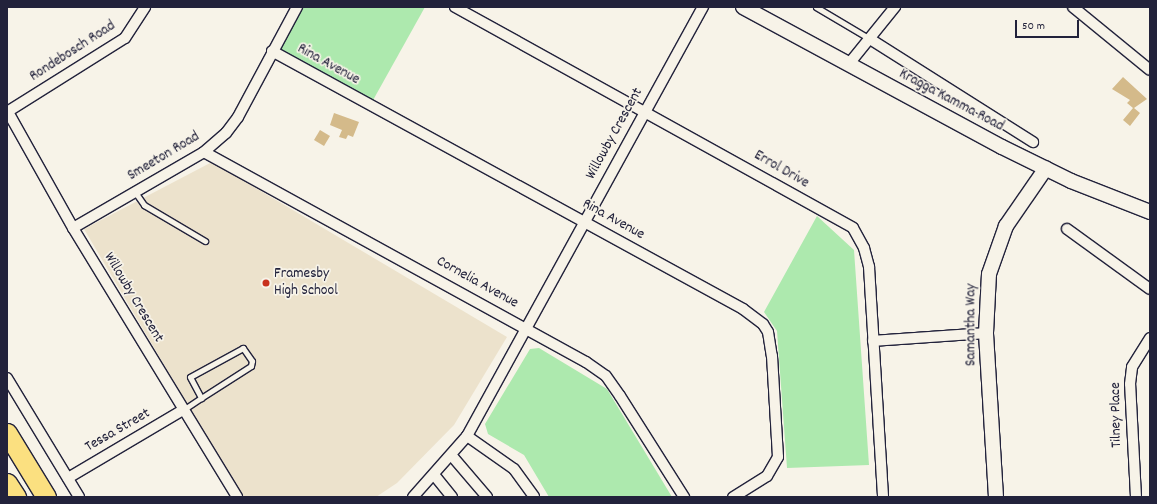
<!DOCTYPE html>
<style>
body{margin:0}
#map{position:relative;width:1157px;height:504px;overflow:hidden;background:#f7f3e8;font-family:Dekko,sans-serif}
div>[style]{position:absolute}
.built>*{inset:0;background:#ece2cc}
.green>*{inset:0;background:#ade9ae}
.building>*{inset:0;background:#d4ba8a}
.roads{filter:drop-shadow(1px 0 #22223b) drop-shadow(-1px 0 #22223b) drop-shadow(0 1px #22223b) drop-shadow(0 -1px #22223b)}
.lane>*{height:5px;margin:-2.5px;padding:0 2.5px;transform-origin:2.5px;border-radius:2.5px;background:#f7f3e8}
.street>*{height:10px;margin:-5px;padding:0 5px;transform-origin:5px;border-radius:5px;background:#f7f3e8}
.secondary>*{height:14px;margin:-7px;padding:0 7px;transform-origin:7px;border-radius:7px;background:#f7f3e8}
.highway>*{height:19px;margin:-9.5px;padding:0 9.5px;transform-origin:9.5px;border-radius:9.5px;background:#fbe080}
.dots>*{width:11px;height:11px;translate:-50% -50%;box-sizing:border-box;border:2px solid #f7f3e8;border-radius:50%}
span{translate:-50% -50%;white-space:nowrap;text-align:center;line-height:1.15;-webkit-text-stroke:3.5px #f7f3e8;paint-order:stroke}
.street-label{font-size:15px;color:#22223b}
.poi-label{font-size:15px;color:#22223b}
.left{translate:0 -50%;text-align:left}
.frame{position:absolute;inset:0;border:8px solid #22223b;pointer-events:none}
.scale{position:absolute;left:1015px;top:20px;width:64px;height:18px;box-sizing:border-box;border:2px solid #22223b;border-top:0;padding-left:5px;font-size:12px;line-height:14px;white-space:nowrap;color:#22223b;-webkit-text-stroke:3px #f7f3e8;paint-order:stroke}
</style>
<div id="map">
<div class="built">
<div style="clip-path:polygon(212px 162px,507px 337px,454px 425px,397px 483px,376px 497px,242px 497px,84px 229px)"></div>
</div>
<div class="green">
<div style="clip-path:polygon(301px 7px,425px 7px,372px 102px,278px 49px)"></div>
<div style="clip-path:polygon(817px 216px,854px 250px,869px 465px,787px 468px,777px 331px,764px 312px)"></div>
<div style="clip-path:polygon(539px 348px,607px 389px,672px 497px,549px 497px,524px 455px,488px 434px,485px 424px,530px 349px)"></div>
</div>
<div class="building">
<div style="clip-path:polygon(1123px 77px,1147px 99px,1134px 108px,1140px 113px,1130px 126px,1123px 120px,1133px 108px,1127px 103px,1130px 100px,1112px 89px)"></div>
<div style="clip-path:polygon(334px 113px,359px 122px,353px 137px,348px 135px,346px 139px,339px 137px,342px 130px,330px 125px)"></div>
<div style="clip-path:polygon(320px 130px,330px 136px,324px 146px,314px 140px)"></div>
</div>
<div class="roads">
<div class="lane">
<div style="left:816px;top:7px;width:63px;rotate:30.7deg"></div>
<div style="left:135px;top:192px;width:16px;rotate:55deg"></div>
<div style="left:144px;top:205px;width:71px;rotate:30.5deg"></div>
<div style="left:183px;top:410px;width:22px;rotate:-34deg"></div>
<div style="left:201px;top:398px;width:59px;rotate:-32.6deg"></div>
<div style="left:251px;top:366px;width:5px;rotate:-79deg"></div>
<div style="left:252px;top:361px;width:16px;rotate:-125deg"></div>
<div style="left:243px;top:348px;width:60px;rotate:151.3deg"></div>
<div style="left:190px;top:377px;width:24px;rotate:62deg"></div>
</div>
<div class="street">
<div style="left:455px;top:7px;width:455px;rotate:29deg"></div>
<div style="left:853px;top:228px;width:23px;rotate:61deg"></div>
<div style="left:864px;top:248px;width:20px;rotate:75deg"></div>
<div style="left:869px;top:267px;width:230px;rotate:86.5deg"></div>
<div style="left:1073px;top:7px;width:99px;rotate:39.3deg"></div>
<div style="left:870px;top:39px;width:193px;rotate:32.3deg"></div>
<div style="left:272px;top:51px;width:537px;rotate:28.71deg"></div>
<div style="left:743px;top:309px;width:25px;rotate:37deg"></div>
<div style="left:763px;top:324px;width:9px;rotate:58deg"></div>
<div style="left:768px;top:332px;width:24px;rotate:81deg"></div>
<div style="left:772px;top:356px;width:101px;rotate:86.6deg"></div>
<div style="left:778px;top:457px;width:22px;rotate:120deg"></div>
<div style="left:767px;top:476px;width:40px;rotate:148deg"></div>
<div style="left:848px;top:65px;width:75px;rotate:-51deg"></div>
<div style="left:7px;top:112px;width:139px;rotate:-32.1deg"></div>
<div style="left:125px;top:38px;width:37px;rotate:-57deg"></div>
<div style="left:8px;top:112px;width:133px;rotate:60.7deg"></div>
<div style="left:73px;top:228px;width:315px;rotate:58.6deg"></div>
<div style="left:204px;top:152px;width:436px;rotate:28.8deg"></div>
<div style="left:586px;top:362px;width:24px;rotate:35deg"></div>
<div style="left:606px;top:376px;width:24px;rotate:55deg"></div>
<div style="left:620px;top:396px;width:120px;rotate:57.6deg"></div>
<div style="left:73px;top:228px;width:151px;rotate:-30.1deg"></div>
<div style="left:204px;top:152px;width:29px;rotate:-41deg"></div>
<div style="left:226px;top:133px;width:20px;rotate:-53deg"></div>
<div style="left:238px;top:117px;width:125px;rotate:-61.8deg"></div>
<div style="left:1067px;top:229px;width:102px;rotate:35.9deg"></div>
<div style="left:873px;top:341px;width:113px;rotate:-4deg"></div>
<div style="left:7px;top:378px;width:139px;rotate:58.8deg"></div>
<div style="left:467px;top:436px;width:57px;rotate:35.1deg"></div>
<div style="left:514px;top:469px;width:34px;rotate:54deg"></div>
<div style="left:452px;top:456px;width:54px;rotate:49.5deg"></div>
<div style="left:435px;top:476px;width:27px;rotate:51deg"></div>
<div style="left:68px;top:478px;width:134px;rotate:-30.6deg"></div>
<div style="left:413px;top:497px;width:81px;rotate:-48.5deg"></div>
<div style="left:467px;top:436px;width:490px;rotate:-61.2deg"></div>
<div style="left:1136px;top:497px;width:113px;rotate:-93deg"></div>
<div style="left:1130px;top:384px;width:17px;rotate:-83deg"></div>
<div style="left:1132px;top:367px;width:34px;rotate:-58deg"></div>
</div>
<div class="secondary">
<div style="left:743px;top:7px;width:294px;rotate:28.4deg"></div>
<div style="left:1002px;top:147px;width:77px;rotate:26.2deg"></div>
<div style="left:1071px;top:181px;width:85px;rotate:21.4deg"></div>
<div style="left:996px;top:497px;width:164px;rotate:-93.5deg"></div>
<div style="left:986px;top:333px;width:59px;rotate:-87.1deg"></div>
<div style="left:989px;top:274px;width:51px;rotate:-70.5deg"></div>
<div style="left:1006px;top:226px;width:70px;rotate:-55.4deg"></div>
</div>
<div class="highway">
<div style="left:7px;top:433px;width:75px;rotate:58.6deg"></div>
<div style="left:7px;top:483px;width:17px;rotate:57deg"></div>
</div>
</div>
<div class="dots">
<div style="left:266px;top:283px;background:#c8321e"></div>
</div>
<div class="street-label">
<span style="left:73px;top:52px;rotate:-33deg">Rondebosch Road</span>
<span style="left:328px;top:65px;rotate:29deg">Rina Avenue</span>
<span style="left:951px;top:101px;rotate:28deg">Kragga Kamma Road</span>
<span style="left:615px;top:134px;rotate:-61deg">Willowby Crescent</span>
<span style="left:164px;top:157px;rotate:-31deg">Smeeton Road</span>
<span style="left:781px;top:170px;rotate:30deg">Errol Drive</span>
<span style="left:613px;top:220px;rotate:29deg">Rina Avenue</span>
<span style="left:477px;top:283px;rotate:29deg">Cornelia Avenue</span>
<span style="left:133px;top:298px;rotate:59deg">Willowby Crescent</span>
<span style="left:972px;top:325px;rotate:-90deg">Samantha Way</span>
<span style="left:1117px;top:415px;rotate:-91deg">Tilney Place</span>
<span style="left:118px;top:431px;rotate:-30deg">Tessa Street</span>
</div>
<div class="poi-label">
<span class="left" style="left:274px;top:283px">Framesby<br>High School</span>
</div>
<div class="frame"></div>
<div class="scale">50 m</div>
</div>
